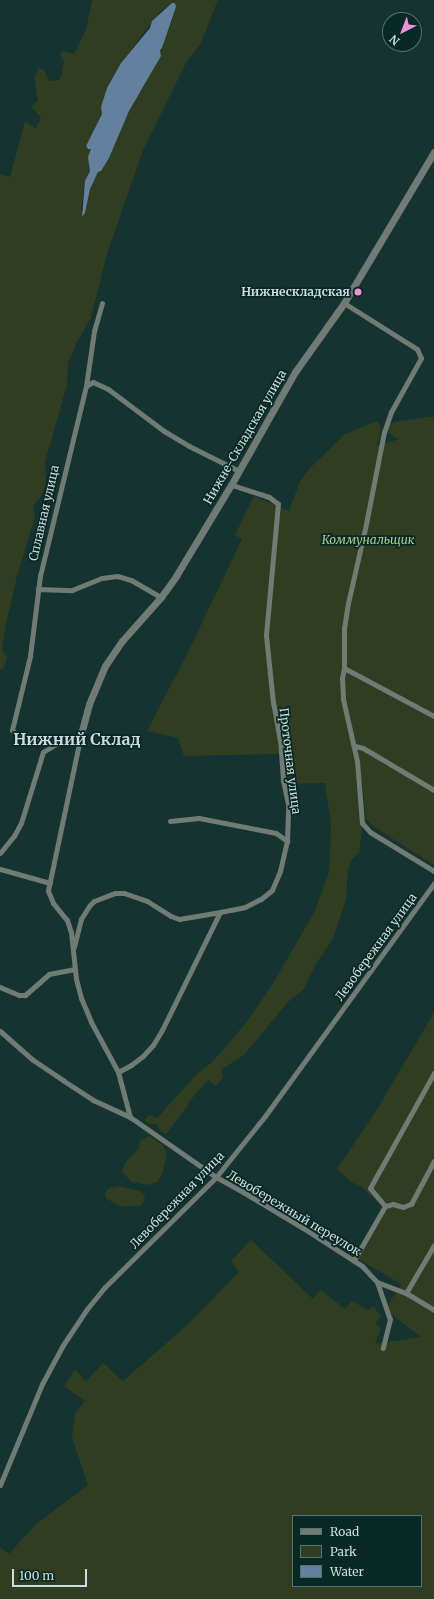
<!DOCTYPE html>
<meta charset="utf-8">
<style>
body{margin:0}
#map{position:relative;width:434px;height:1599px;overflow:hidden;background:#153331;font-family:Merriweather,serif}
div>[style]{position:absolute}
.green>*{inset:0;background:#303d20}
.water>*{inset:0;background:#63819f}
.minor>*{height:5px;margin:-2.5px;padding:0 2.5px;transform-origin:2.5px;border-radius:2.5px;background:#707b74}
.tertiary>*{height:7px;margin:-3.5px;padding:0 3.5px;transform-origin:3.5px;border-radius:3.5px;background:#707b74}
.dots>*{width:11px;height:11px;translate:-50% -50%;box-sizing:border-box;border:2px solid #092927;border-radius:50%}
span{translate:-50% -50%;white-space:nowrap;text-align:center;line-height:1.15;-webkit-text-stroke:3.5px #092927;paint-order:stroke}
.poi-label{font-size:12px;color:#cbdcda;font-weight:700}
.right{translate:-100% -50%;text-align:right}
.street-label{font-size:12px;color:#cbdcda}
.park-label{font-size:12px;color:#afcc8f;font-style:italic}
.district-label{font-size:16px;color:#cbdcda;font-weight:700}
.legend{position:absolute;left:292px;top:1515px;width:130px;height:72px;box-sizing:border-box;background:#092927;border:1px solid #57716f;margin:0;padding:5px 7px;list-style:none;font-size:12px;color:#cbdcda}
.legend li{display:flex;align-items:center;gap:8px;height:20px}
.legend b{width:20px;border:1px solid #57716f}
.north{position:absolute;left:382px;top:12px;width:40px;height:40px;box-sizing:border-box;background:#092927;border:1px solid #57716f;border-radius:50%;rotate:222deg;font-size:11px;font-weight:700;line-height:16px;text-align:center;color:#cbdcda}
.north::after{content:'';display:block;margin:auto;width:14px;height:18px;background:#f291d6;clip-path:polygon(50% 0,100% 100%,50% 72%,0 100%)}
.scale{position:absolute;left:12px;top:1569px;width:75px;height:18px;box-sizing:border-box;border:2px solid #cbdcda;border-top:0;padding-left:5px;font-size:12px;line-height:14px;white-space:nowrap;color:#cbdcda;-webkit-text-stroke:3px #092927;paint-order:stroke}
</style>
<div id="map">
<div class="green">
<div style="clip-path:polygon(evenodd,92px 0,218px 0,200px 45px,187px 61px,143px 150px,106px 257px,91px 318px,77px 342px,68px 363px,67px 385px,45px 462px,46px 484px,40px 498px,33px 505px,35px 517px,17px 576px,6px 624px,2px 650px,7px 657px,4px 668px,0 670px,0 174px,10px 177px,25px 121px,36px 129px,41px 117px,31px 107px,38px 101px,34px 77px,39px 68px,44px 70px,49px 81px,59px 80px,62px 74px,64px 61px,60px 54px,61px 51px,74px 54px,86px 30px,92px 0,172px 3px,175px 12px,162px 48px,160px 50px,161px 56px,129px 111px,109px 158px,101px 171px,98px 172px,90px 189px,85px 213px,81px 209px,85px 181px,90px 171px,91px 149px,86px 146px,102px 114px,101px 107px,107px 88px,121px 63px,159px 13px,172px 3px)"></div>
<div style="clip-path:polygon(429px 417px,434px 417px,434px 865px,374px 827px,366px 819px,362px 781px,356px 780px,362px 832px,359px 853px,352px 859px,348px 870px,346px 899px,333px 939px,316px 964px,303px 990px,288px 1002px,244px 1055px,222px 1069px,223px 1077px,216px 1086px,208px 1080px,189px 1102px,186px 1108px,166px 1134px,161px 1132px,156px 1124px,149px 1124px,144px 1120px,149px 1115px,157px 1118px,197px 1074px,212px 1062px,230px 1042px,251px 1016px,270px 988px,314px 913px,329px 872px,331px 824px,325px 783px,282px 784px,279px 754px,184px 756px,178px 738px,147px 731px,188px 652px,242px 539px,235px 535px,254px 496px,289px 511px,300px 481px,309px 469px,345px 434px,377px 421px,381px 426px,379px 440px,375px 446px,400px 439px,394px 437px,388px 432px,389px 424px,394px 422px)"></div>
<div style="clip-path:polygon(evenodd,434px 1013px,434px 1599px,0 1599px,0 1547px,9px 1554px,35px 1525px,88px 1485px,72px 1438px,75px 1413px,85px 1401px,64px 1386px,75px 1369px,86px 1381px,103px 1363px,123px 1381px,186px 1326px,239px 1272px,231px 1261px,251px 1240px,313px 1299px,321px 1290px,345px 1309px,352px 1301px,368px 1310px,373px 1306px,381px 1315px,376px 1323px,381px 1329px,375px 1344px,421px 1337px,391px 1314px,388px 1305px,401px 1284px,358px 1259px,386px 1210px,362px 1187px,351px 1182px,337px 1169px,376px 1111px,434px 1013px,293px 1516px,421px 1516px,421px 1586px,293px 1586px,293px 1516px)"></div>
<div style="clip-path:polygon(149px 1136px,163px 1145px,167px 1155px,162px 1175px,157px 1182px,147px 1185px,131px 1182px,122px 1171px,125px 1163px,139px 1148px,140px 1141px)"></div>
<div style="clip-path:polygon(119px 1186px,140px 1191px,145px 1195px,144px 1201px,140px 1206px,123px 1207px,107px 1199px,105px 1196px,106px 1191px,109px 1188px)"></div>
</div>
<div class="water">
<div style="clip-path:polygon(172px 3px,175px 3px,176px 7px,162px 48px,160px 50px,161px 56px,129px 111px,109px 158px,101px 171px,98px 172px,90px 189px,85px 213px,82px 217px,85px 181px,90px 171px,88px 157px,91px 149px,88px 149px,86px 146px,102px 114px,101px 107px,107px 88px,121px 63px,150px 28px,152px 21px)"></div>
</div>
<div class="minor">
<div style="left:344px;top:303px;width:86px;rotate:32.2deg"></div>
<div style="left:417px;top:349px;width:10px;rotate:66deg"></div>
<div style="left:421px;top:358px;width:62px;rotate:119.1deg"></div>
<div style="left:391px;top:412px;width:21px;rotate:109deg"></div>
<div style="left:384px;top:432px;width:94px;rotate:101.1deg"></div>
<div style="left:366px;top:524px;width:81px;rotate:102.8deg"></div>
<div style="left:348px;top:603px;width:25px;rotate:99deg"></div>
<div style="left:344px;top:628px;width:40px;rotate:90deg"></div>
<div style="left:344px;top:668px;width:10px;rotate:101deg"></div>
<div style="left:342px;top:678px;width:21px;rotate:87deg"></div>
<div style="left:343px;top:699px;width:64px;rotate:77.3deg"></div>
<div style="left:357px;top:761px;width:62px;rotate:85.4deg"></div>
<div style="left:362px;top:823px;width:12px;rotate:48deg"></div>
<div style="left:370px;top:832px;width:75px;rotate:31.4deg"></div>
<div style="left:86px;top:386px;width:8px;rotate:-30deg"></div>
<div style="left:93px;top:382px;width:17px;rotate:25deg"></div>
<div style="left:108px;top:389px;width:70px;rotate:36.9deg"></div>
<div style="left:164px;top:431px;width:29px;rotate:31deg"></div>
<div style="left:189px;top:446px;width:56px;rotate:26.6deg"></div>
<div style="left:38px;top:589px;width:34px;rotate:2deg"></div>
<div style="left:72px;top:590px;width:32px;rotate:-22deg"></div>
<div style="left:102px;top:578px;width:15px;rotate:-8deg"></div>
<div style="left:117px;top:576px;width:15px;rotate:16deg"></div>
<div style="left:131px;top:580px;width:34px;rotate:30deg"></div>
<div style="left:344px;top:668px;width:102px;rotate:28.1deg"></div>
<div style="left:81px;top:734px;width:13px;rotate:153deg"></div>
<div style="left:69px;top:740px;width:14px;rotate:163deg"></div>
<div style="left:56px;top:744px;width:38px;rotate:-169deg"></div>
<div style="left:19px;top:737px;width:10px;rotate:-135deg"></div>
<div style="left:12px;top:730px;width:76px;rotate:-76.3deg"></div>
<div style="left:30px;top:656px;width:81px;rotate:-82.9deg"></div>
<div style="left:40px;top:576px;width:195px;rotate:-76.4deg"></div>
<div style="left:86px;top:386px;width:56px;rotate:-81.7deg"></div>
<div style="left:94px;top:331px;width:29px;rotate:-74deg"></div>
<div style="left:81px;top:734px;width:160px;rotate:101.9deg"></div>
<div style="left:48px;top:891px;width:13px;rotate:67deg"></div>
<div style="left:53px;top:903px;width:22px;rotate:51deg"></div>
<div style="left:67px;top:920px;width:13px;rotate:72deg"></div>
<div style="left:71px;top:932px;width:47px;rotate:83.9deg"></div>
<div style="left:76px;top:979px;width:20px;rotate:75deg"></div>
<div style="left:81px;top:998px;width:26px;rotate:67deg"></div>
<div style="left:91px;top:1022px;width:57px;rotate:61.6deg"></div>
<div style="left:118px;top:1072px;width:47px;rotate:75.1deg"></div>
<div style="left:355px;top:746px;width:8px;rotate:14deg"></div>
<div style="left:363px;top:748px;width:82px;rotate:30.6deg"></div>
<div style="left:170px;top:821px;width:29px;rotate:-6deg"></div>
<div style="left:199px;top:818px;width:78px;rotate:11deg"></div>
<div style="left:276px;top:833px;width:14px;rotate:36deg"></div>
<div style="left:0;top:853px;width:22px;rotate:-51deg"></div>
<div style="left:14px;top:836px;width:15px;rotate:-62deg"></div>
<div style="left:21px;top:823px;width:74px;rotate:-72.8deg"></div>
<div style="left:43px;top:752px;width:15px;rotate:-32deg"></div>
<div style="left:0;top:869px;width:52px;rotate:15.6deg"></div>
<div style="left:74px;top:947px;width:29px;rotate:-76deg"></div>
<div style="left:81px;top:919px;width:15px;rotate:-58deg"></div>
<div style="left:89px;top:906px;width:7px;rotate:-45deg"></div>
<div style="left:94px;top:901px;width:22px;rotate:-21deg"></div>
<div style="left:115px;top:893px;width:9px"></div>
<div style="left:124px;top:893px;width:24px;rotate:19deg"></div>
<div style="left:147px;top:901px;width:28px;rotate:32deg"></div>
<div style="left:171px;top:916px;width:9px;rotate:21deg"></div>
<div style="left:179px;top:919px;width:42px;rotate:-9.7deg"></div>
<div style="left:0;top:987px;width:21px;rotate:23deg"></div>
<div style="left:19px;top:995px;width:6px"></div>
<div style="left:25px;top:995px;width:32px;rotate:-41deg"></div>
<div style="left:49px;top:974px;width:25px;rotate:-11deg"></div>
<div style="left:0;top:1031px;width:44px;rotate:41.3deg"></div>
<div style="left:33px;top:1060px;width:37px;rotate:34deg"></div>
<div style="left:64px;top:1081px;width:35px;rotate:33deg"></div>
<div style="left:93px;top:1100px;width:41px;rotate:24.7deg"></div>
<div style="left:130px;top:1117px;width:105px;rotate:34.9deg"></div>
<div style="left:216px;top:1177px;width:31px;rotate:29deg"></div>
<div style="left:243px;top:1192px;width:70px;rotate:31deg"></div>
<div style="left:303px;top:1228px;width:70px;rotate:32.8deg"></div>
<div style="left:362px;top:1266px;width:22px;rotate:47deg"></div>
<div style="left:377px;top:1282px;width:39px;rotate:71deg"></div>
<div style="left:390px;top:1319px;width:30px;rotate:104deg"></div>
<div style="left:118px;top:1072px;width:15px;rotate:-28deg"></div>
<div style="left:131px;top:1065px;width:15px;rotate:-37deg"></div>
<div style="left:143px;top:1056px;width:15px;rotate:-48deg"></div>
<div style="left:153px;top:1045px;width:17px;rotate:-59deg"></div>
<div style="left:162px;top:1030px;width:131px;rotate:-63.8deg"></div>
<div style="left:220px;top:912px;width:25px;rotate:-11deg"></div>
<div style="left:245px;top:907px;width:18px;rotate:-27deg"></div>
<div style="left:261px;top:899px;width:14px;rotate:-39deg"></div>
<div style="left:272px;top:890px;width:21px;rotate:-67deg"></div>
<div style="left:280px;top:871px;width:31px;rotate:-77deg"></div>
<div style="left:287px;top:841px;width:37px;rotate:-88deg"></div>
<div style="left:288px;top:804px;width:25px;rotate:-102deg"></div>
<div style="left:283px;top:780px;width:39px;rotate:-94deg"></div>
<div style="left:280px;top:741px;width:39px;rotate:-100deg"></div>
<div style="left:273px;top:703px;width:68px;rotate:-95.9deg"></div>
<div style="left:266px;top:635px;width:132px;rotate:-84.8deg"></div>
<div style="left:278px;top:504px;width:11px;rotate:-142deg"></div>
<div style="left:269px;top:497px;width:40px;rotate:-162deg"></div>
<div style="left:385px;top:1206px;width:23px;rotate:-130deg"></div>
<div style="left:370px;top:1188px;width:132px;rotate:-60.9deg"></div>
<div style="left:354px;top:1260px;width:62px;rotate:-60.1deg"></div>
<div style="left:385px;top:1206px;width:8px;rotate:-14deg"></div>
<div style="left:393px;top:1204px;width:10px;rotate:17deg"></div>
<div style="left:403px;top:1207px;width:9px;rotate:-21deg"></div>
<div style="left:411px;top:1204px;width:49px;rotate:-61.9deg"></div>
<div style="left:377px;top:1282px;width:31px;rotate:21deg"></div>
<div style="left:406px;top:1293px;width:33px;rotate:31deg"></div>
<div style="left:406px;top:1293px;width:56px;rotate:-59.7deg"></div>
<div style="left:0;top:1485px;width:109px;rotate:-67.4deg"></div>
<div style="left:42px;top:1384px;width:44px;rotate:-61.7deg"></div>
<div style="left:63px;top:1345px;width:43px;rotate:-56.3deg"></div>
<div style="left:87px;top:1309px;width:28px;rotate:-51deg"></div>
<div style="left:105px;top:1287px;width:156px;rotate:-44.7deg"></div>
<div style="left:216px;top:1177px;width:78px;rotate:-51.2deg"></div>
<div style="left:265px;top:1116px;width:288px;rotate:-54deg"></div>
</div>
<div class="tertiary">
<div style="left:81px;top:734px;width:31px;rotate:-75deg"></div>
<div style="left:89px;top:704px;width:41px;rotate:-67.2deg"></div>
<div style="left:105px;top:666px;width:30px;rotate:-56deg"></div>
<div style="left:122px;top:641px;width:59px;rotate:-48.4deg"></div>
<div style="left:161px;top:597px;width:26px;rotate:-54deg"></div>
<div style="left:176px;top:576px;width:106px;rotate:-58.9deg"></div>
<div style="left:231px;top:485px;width:130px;rotate:-60.5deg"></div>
<div style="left:295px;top:372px;width:85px;rotate:-54.6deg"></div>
<div style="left:344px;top:303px;width:176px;rotate:-59.2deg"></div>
</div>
<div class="dots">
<div style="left:358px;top:292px;background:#f291d6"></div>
</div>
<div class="poi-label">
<span class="right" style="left:350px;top:292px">Нижнескладская</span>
</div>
<div class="street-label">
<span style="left:245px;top:437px;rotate:-60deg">Нижне-Складская улица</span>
<span style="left:44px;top:513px;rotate:-77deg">Сплавная улица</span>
<span style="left:290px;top:761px;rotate:83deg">Проточная улица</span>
<span style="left:376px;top:947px;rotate:-54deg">Левобережная улица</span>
<span style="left:177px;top:1200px;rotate:-46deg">Левобережная улица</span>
<span style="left:294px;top:1213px;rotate:31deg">Левобережный переулок</span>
</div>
<div class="park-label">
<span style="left:368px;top:540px">Коммунальщик</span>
</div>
<div class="district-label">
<span style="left:77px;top:739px">Нижний Склад</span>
</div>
<ul class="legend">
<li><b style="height:5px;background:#707b74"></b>Road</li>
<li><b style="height:11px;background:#303d20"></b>Park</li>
<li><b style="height:11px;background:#63819f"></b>Water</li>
</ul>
<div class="north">N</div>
<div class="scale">100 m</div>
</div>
